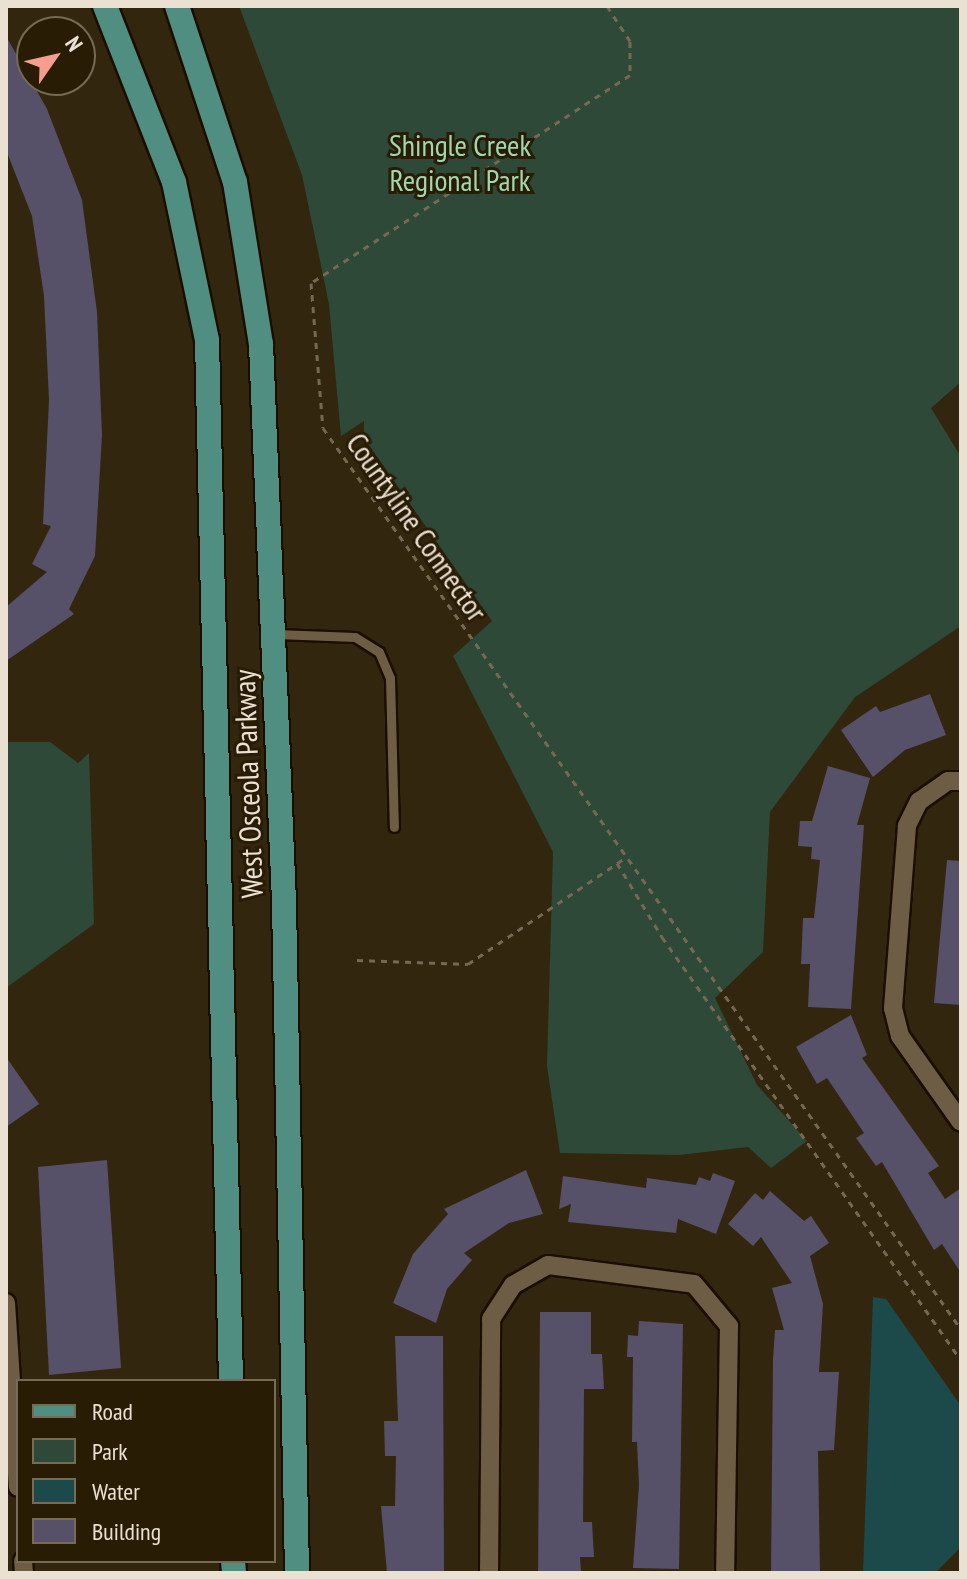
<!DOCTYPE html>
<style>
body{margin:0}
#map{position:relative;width:967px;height:1579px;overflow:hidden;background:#33260e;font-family:"PT Sans Narrow",sans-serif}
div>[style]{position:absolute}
.green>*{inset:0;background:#2e4937}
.water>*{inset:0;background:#1c4a4b}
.building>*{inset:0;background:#565069}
.path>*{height:3px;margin-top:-1.5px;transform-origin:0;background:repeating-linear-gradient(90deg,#756955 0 6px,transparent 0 12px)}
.roads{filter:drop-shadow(2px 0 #1b0e00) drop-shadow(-2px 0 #1b0e00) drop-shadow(0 2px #1b0e00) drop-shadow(0 -2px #1b0e00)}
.lane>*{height:9px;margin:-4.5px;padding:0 4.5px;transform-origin:4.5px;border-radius:4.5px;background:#6c5d44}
.street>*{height:18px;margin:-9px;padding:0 9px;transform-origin:9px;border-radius:9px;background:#6c5d44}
.primary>*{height:24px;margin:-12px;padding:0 12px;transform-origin:12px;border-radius:12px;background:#508e81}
span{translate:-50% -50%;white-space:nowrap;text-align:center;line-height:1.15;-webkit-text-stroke:6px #291c05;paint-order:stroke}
.park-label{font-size:30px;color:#9ed7b0}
.street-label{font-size:30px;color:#eae1d3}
.frame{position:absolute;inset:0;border:8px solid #eae1d3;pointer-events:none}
.legend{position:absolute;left:16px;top:1379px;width:260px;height:184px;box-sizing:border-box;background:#291c05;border:2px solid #766b57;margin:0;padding:10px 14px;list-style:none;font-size:24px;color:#eae1d3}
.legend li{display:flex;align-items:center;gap:16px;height:40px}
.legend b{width:40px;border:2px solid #766b57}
.north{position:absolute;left:16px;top:16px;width:80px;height:80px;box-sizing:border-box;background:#291c05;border:2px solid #766b57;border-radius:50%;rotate:56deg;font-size:22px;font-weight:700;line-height:32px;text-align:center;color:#eae1d3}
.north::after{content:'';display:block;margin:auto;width:28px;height:36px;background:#f59d8e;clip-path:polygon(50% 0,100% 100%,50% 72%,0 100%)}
</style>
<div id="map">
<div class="green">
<div style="clip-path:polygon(239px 6px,961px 6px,961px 382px,931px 408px,961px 457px,961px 626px,855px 697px,770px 812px,763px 952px,715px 998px,757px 1085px,807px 1141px,771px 1168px,748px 1147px,679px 1155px,560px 1153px,547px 1066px,553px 852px,453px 656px,492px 621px,364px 438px,364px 421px,341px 436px,329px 304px,302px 175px)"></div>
<div style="clip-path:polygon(6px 742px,50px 742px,78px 763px,89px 753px,94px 924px,6px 988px)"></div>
</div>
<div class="water">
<div style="clip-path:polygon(873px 1297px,886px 1299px,961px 1406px,961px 1547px,935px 1573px,863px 1573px)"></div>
</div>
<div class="building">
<div style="clip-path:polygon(6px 36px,47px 109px,82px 200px,97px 312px,102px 435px,95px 556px,69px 609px,74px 614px,6px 661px,6px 607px,47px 572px,32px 564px,51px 526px,43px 524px,49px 400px,44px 296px,32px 216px,6px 150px)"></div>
<div style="clip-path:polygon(930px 694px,946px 735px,905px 750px,873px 777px,841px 730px,876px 706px,880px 712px)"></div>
<div style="clip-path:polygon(828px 766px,870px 778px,857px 825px,864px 825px,851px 1009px,808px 1007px,810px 964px,801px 964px,803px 918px,814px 918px,820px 860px,811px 859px,812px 847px,798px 846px,800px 821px,812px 821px)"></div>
<div style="clip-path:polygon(947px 860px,961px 861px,961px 1005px,934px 1003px)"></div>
<div style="clip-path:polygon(851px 1015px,867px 1055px,862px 1058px,939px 1166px,928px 1173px,945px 1199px,961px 1188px,961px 1273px,942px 1244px,934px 1250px,882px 1162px,876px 1166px,856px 1138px,864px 1133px,827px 1078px,817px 1084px,796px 1047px)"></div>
<div style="clip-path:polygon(6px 1057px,39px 1104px,6px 1127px)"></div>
<div style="clip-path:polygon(107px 1160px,121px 1368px,49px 1375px,38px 1167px)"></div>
<div style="clip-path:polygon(526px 1170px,543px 1214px,509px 1223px,464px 1253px,472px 1260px,447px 1289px,436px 1323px,393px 1303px,413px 1254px,448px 1214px,444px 1209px)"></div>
<div style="clip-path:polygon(713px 1173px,735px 1181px,716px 1234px,678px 1219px,676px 1233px,568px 1222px,571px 1204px,559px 1209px,563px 1176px,646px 1188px,647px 1178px,696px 1185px,699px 1177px,710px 1181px)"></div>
<div style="clip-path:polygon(770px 1191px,804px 1221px,811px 1216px,829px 1243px,810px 1256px,823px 1304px,819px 1372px,839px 1372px,834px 1450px,818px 1451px,820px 1573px,771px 1573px,773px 1359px,775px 1330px,784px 1330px,772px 1288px,792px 1283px,761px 1237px,753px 1246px,728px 1224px,755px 1193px,763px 1200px)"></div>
<div style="clip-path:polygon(540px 1312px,591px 1312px,591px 1354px,602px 1354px,604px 1389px,584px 1389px,583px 1522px,592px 1522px,594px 1557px,580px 1557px,581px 1573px,538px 1573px)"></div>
<div style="clip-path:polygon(639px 1321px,683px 1324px,679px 1569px,633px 1568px,639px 1485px,637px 1442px,632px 1442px,633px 1357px,627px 1357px,628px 1335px,638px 1336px)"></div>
<div style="clip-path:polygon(395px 1336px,443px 1336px,444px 1573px,387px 1573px,381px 1506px,395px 1506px,396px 1456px,385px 1456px,384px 1421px,398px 1421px)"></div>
</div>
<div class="path">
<div style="left:607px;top:6px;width:42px;rotate:56.7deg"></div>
<div style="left:630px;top:41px;width:34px;rotate:90deg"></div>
<div style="left:630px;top:75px;width:381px;rotate:146.9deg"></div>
<div style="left:311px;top:283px;width:145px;rotate:85.3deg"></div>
<div style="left:323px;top:428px;width:1104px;rotate:54.7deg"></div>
<div style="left:617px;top:863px;width:87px;rotate:58.7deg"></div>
<div style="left:662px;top:937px;width:518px;rotate:54.75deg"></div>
<div style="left:357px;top:960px;width:111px;rotate:2.1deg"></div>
<div style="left:468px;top:964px;width:189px;rotate:-34deg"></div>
</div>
<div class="roads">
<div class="lane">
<div style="left:276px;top:634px;width:79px;rotate:2.2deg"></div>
<div style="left:355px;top:637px;width:28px;rotate:32deg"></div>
<div style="left:379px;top:652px;width:28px;rotate:67deg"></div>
<div style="left:390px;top:678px;width:149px;rotate:88.5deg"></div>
</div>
<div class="street">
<div style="left:961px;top:781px;width:13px;rotate:180deg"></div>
<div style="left:948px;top:781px;width:35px;rotate:145deg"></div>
<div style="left:919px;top:801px;width:28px;rotate:116deg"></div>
<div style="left:907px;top:826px;width:183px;rotate:94.4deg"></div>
<div style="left:893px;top:1008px;width:29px;rotate:76deg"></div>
<div style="left:900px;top:1036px;width:105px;rotate:54.7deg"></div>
<div style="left:6px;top:1303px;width:184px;rotate:86.3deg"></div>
<div style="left:23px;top:1561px;width:12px;rotate:85deg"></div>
<div style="left:489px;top:1573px;width:254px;rotate:-89.5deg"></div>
<div style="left:491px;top:1319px;width:40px;rotate:-57.1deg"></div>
<div style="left:513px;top:1285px;width:40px;rotate:-29.7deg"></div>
<div style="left:548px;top:1265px;width:147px;rotate:7.4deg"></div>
<div style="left:694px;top:1284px;width:55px;rotate:50.2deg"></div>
<div style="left:729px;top:1326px;width:247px;rotate:90.9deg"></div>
</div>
<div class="primary">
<div style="left:105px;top:6px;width:189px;rotate:68.6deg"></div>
<div style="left:174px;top:182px;width:161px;rotate:78.2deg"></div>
<div style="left:207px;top:340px;width:1041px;rotate:88.68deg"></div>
<div style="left:177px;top:6px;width:185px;rotate:71.8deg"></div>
<div style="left:235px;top:182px;width:164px;rotate:80.9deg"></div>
<div style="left:261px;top:344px;width:559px;rotate:87.64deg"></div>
<div style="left:284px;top:903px;width:670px;rotate:88.89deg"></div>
<div style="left:233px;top:1561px;width:12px;rotate:85deg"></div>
</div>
</div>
<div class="park-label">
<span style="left:460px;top:162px">Shingle Creek<br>Regional Park</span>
</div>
<div class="street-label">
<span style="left:417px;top:527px;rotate:55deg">Countyline Connector</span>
<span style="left:248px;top:784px;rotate:-92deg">West Osceola Parkway</span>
</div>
<div class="frame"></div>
<ul class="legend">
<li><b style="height:10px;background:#508e81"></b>Road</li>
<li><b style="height:22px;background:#2e4937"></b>Park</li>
<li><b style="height:22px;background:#1c4a4b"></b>Water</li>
<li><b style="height:22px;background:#565069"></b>Building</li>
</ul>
<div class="north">N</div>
</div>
